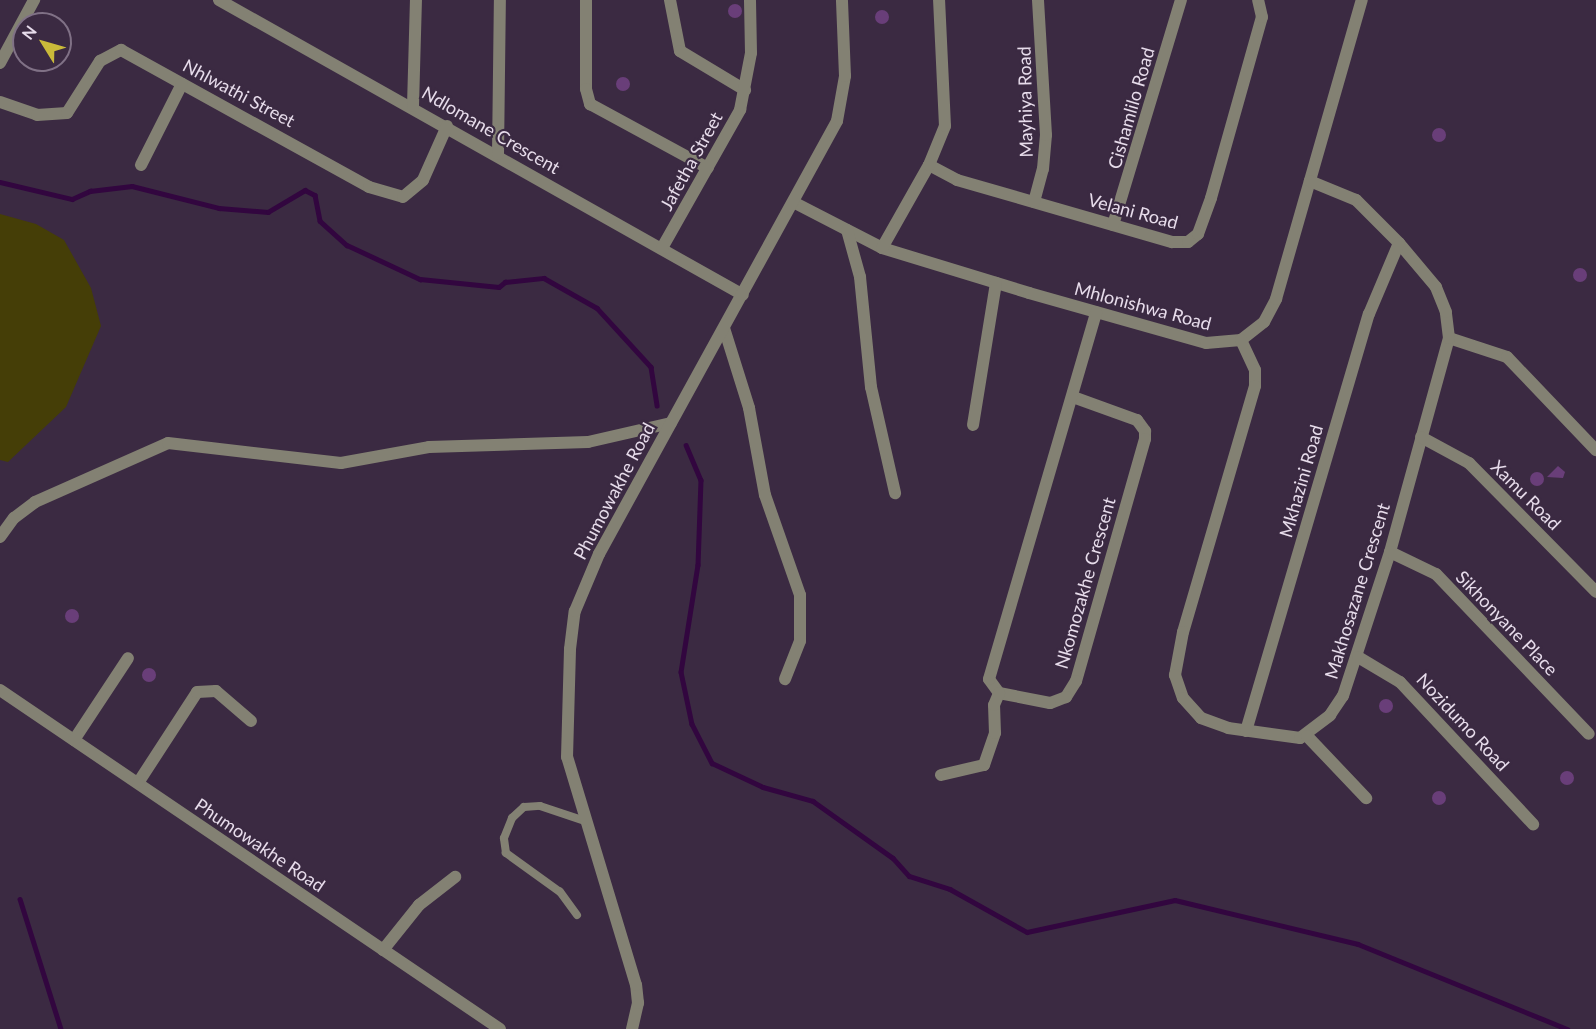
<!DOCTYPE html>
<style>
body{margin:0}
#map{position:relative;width:1596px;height:1029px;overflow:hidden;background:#3b2a42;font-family:Lato,sans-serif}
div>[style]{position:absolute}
.green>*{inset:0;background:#453e07}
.stream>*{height:4.5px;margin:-2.25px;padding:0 2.25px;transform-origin:2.25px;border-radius:2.25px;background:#32063f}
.building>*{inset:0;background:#693e79}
.round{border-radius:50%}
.lane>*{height:8px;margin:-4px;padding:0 4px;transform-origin:4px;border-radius:4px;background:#838173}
.street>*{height:12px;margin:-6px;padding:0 6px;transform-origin:6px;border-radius:6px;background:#838173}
span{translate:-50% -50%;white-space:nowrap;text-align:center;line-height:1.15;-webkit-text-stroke:4.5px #3b2a42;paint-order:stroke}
.street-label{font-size:18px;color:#e7dceb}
.north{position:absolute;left:12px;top:12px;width:60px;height:60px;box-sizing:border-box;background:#3b2a42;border:2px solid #807186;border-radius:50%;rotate:307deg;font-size:16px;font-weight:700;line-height:24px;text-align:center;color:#e7dceb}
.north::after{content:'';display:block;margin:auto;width:21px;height:27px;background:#caba3a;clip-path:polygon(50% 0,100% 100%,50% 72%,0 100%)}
</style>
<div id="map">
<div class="green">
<div style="clip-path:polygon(0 214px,36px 224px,64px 240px,91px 288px,101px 326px,66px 407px,8px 462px,0 460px)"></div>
</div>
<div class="stream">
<div style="left:0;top:182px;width:74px;rotate:13.3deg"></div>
<div style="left:72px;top:199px;width:20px;rotate:-24deg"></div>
<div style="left:90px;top:191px;width:42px;rotate:-6.8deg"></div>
<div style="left:132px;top:186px;width:90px;rotate:14.2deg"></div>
<div style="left:219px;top:208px;width:49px;rotate:4.7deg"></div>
<div style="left:268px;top:212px;width:43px;rotate:-30.7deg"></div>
<div style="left:305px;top:190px;width:11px;rotate:27deg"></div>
<div style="left:315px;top:195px;width:26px;rotate:79deg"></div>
<div style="left:320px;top:221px;width:36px;rotate:42deg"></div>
<div style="left:347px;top:245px;width:81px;rotate:25deg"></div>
<div style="left:420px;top:279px;width:79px;rotate:5.8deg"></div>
<div style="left:499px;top:287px;width:8px;rotate:-40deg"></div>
<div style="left:505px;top:282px;width:39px;rotate:-6deg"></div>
<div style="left:544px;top:278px;width:61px;rotate:29.5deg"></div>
<div style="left:597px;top:308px;width:80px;rotate:47.5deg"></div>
<div style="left:651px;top:367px;width:39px;rotate:81deg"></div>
<div style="left:686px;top:445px;width:38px;rotate:67deg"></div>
<div style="left:701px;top:480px;width:85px;rotate:92deg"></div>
<div style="left:698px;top:565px;width:108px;rotate:99deg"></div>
<div style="left:681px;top:672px;width:53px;rotate:78.1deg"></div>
<div style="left:692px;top:724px;width:44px;rotate:62.9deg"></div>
<div style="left:712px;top:763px;width:56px;rotate:25.2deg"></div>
<div style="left:763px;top:787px;width:52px;rotate:15.6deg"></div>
<div style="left:813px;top:801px;width:98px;rotate:35.5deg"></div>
<div style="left:893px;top:858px;width:24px;rotate:48deg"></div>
<div style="left:909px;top:876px;width:43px;rotate:17.6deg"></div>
<div style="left:950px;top:889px;width:88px;rotate:29.2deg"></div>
<div style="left:1027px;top:932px;width:151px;rotate:-12.2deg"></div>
<div style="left:1175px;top:900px;width:188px;rotate:13.5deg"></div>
<div style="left:1358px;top:944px;width:226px;rotate:22.1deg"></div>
<div style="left:20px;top:899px;width:136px;rotate:72.5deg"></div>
</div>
<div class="building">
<div class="round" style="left:728px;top:4px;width:14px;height:14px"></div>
<div class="round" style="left:875px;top:10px;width:14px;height:14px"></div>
<div class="round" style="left:616px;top:77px;width:14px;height:14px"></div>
<div class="round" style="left:1432px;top:128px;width:14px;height:14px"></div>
<div class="round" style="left:1573px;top:268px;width:14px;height:14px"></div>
<div style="clip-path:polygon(1558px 466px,1565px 472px,1563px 478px,1547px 477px)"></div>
<div class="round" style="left:1530px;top:472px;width:14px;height:14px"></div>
<div class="round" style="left:65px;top:609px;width:14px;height:14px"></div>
<div class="round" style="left:142px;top:668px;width:14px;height:14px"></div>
<div class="round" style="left:1379px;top:699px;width:14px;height:14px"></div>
<div class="round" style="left:1560px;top:771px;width:14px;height:14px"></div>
<div class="round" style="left:1432px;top:791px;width:14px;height:14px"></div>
</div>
<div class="lane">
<div style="left:577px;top:915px;width:29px;rotate:-126deg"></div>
<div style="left:560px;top:892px;width:67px;rotate:-144.2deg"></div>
<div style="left:506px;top:853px;width:15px;rotate:-98deg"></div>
<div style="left:504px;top:838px;width:22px;rotate:-68deg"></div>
<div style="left:512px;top:818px;width:16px;rotate:-43deg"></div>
<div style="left:524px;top:807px;width:16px;rotate:-4deg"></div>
<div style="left:540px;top:806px;width:47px;rotate:18.4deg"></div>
</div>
<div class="street">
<div style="left:219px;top:0;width:601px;rotate:29.38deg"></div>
<div style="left:586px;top:0;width:89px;rotate:90deg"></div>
<div style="left:586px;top:89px;width:16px;rotate:75deg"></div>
<div style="left:590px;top:104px;width:134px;rotate:28.5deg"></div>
<div style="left:670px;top:0;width:52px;rotate:78.9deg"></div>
<div style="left:680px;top:51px;width:76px;rotate:31deg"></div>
<div style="left:0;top:63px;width:72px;rotate:-61.6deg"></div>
<div style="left:0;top:102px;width:39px;rotate:19deg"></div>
<div style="left:37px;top:115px;width:30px;rotate:-4deg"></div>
<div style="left:67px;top:113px;width:62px;rotate:-57.6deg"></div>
<div style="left:100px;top:61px;width:24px;rotate:-28deg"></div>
<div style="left:121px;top:50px;width:283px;rotate:28.9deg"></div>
<div style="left:369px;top:187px;width:35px;rotate:16deg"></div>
<div style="left:403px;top:197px;width:26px;rotate:-40deg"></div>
<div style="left:423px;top:180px;width:59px;rotate:-66deg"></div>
<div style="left:413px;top:106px;width:106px;rotate:-88.4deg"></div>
<div style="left:498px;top:154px;width:154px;rotate:-89.3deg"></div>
<div style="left:141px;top:165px;width:91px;rotate:-63.2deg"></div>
<div style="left:929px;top:165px;width:32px;rotate:28deg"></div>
<div style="left:957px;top:180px;width:224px;rotate:16.1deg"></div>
<div style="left:1172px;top:242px;width:16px"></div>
<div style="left:1188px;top:242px;width:13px;rotate:-39deg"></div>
<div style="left:1198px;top:234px;width:38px;rotate:-70deg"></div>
<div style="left:1211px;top:198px;width:188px;rotate:-74.3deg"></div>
<div style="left:1262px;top:17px;width:17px;rotate:-103deg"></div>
<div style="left:1034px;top:202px;width:34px;rotate:-75deg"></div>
<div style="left:1043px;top:169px;width:34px;rotate:-85deg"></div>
<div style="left:1046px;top:135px;width:135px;rotate:-93.4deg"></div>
<div style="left:795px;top:203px;width:98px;rotate:27.3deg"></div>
<div style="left:882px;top:248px;width:154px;rotate:17deg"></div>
<div style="left:1029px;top:293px;width:184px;rotate:15.8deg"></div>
<div style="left:1206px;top:343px;width:35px;rotate:-5deg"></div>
<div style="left:1241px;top:340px;width:29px;rotate:-38deg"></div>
<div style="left:1264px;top:322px;width:26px;rotate:-62deg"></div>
<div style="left:1276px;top:299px;width:311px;rotate:-74deg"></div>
<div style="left:1113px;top:225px;width:235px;rotate:-73.2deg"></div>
<div style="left:847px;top:230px;width:49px;rotate:74.5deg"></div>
<div style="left:860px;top:277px;width:111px;rotate:84.3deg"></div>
<div style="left:871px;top:387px;width:109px;rotate:77.2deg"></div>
<div style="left:662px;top:248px;width:159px;rotate:-60.5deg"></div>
<div style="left:740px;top:110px;width:58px;rotate:-79.1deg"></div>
<div style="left:751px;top:53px;width:53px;rotate:-91.1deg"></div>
<div style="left:882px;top:248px;width:95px;rotate:-60.5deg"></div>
<div style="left:929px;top:165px;width:42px;rotate:-67.7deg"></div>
<div style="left:945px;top:126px;width:126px;rotate:-92.7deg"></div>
<div style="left:724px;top:328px;width:84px;rotate:72.6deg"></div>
<div style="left:749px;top:408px;width:88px;rotate:79.6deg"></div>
<div style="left:765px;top:495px;width:106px;rotate:70.7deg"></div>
<div style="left:800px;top:595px;width:46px;rotate:90deg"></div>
<div style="left:800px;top:641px;width:41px;rotate:111.5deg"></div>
<div style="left:1449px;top:338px;width:61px;rotate:18.1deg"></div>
<div style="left:1507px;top:357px;width:129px;rotate:46.3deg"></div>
<div style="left:1241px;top:340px;width:33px;rotate:65deg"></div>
<div style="left:1255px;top:370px;width:16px;rotate:90deg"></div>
<div style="left:1255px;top:386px;width:256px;rotate:106.3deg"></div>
<div style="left:1183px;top:632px;width:44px;rotate:100.5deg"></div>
<div style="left:1175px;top:675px;width:24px;rotate:71deg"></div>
<div style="left:1183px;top:698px;width:27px;rotate:48deg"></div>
<div style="left:1201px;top:718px;width:29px;rotate:20deg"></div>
<div style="left:1228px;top:728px;width:73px;rotate:7.9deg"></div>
<div style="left:1300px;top:738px;width:38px;rotate:-37deg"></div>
<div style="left:1330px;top:715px;width:23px;rotate:-56deg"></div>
<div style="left:1343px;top:696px;width:151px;rotate:-71.9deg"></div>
<div style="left:1390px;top:552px;width:222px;rotate:-74.6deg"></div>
<div style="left:1449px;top:338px;width:26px;rotate:-97deg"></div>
<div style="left:1446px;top:312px;width:27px;rotate:-112deg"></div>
<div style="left:1436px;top:287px;width:57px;rotate:-130.1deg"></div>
<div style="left:1399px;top:243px;width:61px;rotate:-135deg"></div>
<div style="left:1356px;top:200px;width:50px;rotate:-157.6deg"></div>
<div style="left:1073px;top:397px;width:68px;rotate:19.8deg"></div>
<div style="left:1137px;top:420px;width:14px;rotate:54deg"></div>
<div style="left:1145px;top:431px;width:8px;rotate:90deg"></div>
<div style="left:1145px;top:439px;width:252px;rotate:105.9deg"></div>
<div style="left:1076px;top:681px;width:19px;rotate:122deg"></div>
<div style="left:1066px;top:697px;width:17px;rotate:159deg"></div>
<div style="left:1050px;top:703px;width:52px;rotate:-168.9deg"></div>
<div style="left:999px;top:693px;width:17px;rotate:-126deg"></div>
<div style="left:989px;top:679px;width:382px;rotate:-73.7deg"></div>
<div style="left:973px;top:425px;width:144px;rotate:-80.8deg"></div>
<div style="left:1421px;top:437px;width:55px;rotate:28.4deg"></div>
<div style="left:1469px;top:463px;width:181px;rotate:45.4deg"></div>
<div style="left:0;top:537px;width:24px;rotate:-54deg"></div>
<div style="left:14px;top:518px;width:26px;rotate:-37deg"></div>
<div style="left:35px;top:502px;width:145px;rotate:-23.9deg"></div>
<div style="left:168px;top:443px;width:174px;rotate:6.6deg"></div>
<div style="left:341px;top:463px;width:89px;rotate:-10.3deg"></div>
<div style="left:429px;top:447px;width:159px;rotate:-1.8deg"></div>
<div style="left:588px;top:442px;width:85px;rotate:-12.9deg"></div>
<div style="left:1390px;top:552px;width:51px;rotate:25.6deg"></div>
<div style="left:1436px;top:574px;width:221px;rotate:46.3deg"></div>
<div style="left:1358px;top:657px;width:49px;rotate:30.8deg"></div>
<div style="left:1400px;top:682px;width:195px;rotate:46.9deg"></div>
<div style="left:0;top:690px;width:604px;rotate:34.14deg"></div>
<div style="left:1246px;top:731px;width:435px;rotate:-73.6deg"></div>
<div style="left:1369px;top:314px;width:77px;rotate:-67.1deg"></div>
<div style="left:1307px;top:736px;width:86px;rotate:46.4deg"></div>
<div style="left:74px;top:740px;width:98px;rotate:-56.6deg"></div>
<div style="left:941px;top:775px;width:44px;rotate:-13.1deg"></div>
<div style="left:984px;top:765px;width:34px;rotate:-71deg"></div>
<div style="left:995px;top:733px;width:28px;rotate:-92deg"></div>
<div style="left:994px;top:705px;width:13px;rotate:-67deg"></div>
<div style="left:138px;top:783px;width:108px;rotate:-57deg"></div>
<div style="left:197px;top:692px;width:19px;rotate:-3deg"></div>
<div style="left:216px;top:691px;width:46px;rotate:40.6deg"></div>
<div style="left:383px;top:950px;width:58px;rotate:-51.3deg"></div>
<div style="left:419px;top:905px;width:46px;rotate:-37.9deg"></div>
<div style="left:632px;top:1029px;width:27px;rotate:-77deg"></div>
<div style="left:638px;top:1003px;width:18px;rotate:-96deg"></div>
<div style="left:636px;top:985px;width:238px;rotate:-106.8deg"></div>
<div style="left:567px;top:757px;width:108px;rotate:-88.4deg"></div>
<div style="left:570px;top:649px;width:38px;rotate:-83deg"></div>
<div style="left:575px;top:611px;width:62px;rotate:-67.2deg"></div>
<div style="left:599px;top:554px;width:494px;rotate:-61.2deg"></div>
<div style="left:837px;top:121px;width:46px;rotate:-79.9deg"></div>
<div style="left:845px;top:76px;width:76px;rotate:-92.3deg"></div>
</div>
<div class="street-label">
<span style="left:239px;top:93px;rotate:28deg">Nhlwathi Street</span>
<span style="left:1025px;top:102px;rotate:-91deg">Mayhiya Road</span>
<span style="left:1131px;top:108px;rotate:-74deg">Cishamlilo Road</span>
<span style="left:491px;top:130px;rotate:30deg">Ndlomane Crescent</span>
<span style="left:691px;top:161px;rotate:-61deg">Jafetha Street</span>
<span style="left:1133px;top:211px;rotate:15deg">Velani Road</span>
<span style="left:1143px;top:306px;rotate:15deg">Mhlonishwa Road</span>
<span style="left:1301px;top:481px;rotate:-74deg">Mkhazini Road</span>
<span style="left:614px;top:491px;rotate:-62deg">Phumowakhe Road</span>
<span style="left:1526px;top:495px;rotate:45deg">Xamu Road</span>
<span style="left:1085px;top:583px;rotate:-74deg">Nkomozakhe Crescent</span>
<span style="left:1357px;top:591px;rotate:-73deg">Makhosazane Crescent</span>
<span style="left:1507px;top:623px;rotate:46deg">Sikhonyane Place</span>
<span style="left:1463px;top:722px;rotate:47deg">Nozidumo Road</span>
<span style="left:260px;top:845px;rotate:34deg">Phumowakhe Road</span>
</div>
<div class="north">N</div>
</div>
